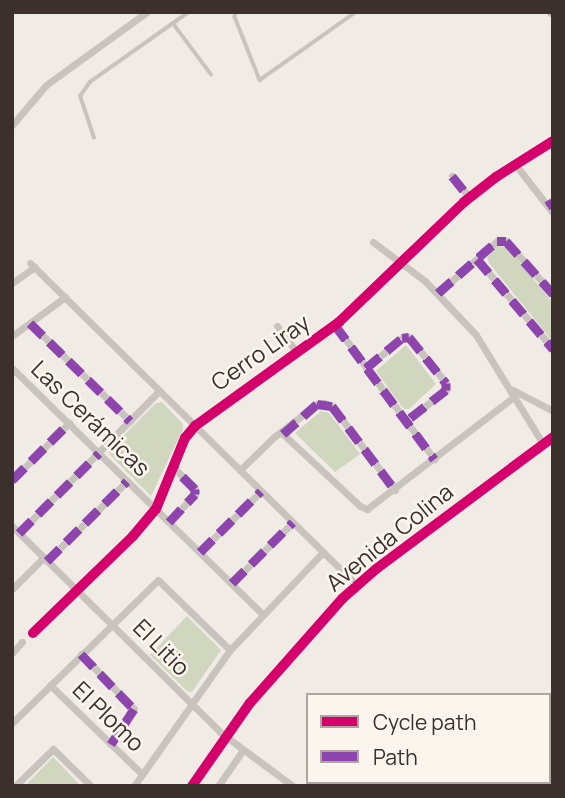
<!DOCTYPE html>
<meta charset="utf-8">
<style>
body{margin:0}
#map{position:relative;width:565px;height:798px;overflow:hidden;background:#f0ebe5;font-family:Manrope,sans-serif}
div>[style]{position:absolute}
.green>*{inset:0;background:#d1d6bf}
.lane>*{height:3.5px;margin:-1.75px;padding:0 1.75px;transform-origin:1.75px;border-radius:1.75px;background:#c9c3be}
.street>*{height:7px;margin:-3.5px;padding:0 3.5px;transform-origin:3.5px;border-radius:3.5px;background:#c9c3be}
.secondary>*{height:10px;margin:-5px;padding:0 5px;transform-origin:5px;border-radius:5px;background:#bab3ae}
.quiet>*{height:9px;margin-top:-4.5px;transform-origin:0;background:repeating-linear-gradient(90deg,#8e44ad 0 18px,transparent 0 27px)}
.cycleway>*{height:10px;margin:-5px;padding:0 5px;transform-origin:5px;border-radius:5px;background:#d6006c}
span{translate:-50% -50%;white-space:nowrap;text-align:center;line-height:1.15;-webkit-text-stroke:5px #fbf5ee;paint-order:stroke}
.street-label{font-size:23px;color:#3b302b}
.frame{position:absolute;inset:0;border:14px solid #3b302b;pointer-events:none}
.legend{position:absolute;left:306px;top:693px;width:245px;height:91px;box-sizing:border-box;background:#fbf5ee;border:2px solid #aea6a0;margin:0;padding:9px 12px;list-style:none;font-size:21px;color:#3b302b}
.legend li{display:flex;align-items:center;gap:14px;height:35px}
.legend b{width:35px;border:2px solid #aea6a0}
</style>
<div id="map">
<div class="green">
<div style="clip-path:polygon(498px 246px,507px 247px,553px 303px,553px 342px,489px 263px,487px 257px)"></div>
<div style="clip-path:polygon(406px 345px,436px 384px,409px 409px,404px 409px,376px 371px)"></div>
<div style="clip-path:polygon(162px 402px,183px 424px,183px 429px,151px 496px,109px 454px,109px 450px,156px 403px)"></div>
<div style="clip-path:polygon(321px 411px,329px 413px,360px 454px,335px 472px,295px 433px)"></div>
<div style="clip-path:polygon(187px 616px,221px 650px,192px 692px,187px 691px,150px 655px)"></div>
<div style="clip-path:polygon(53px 757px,81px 786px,25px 786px)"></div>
</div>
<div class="lane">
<div style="left:236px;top:12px;width:5px;rotate:101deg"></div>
<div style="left:235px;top:17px;width:68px;rotate:68.4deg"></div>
<div style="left:260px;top:80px;width:118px;rotate:-35.3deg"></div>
<div style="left:173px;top:23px;width:64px;rotate:53.3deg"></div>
<div style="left:94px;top:138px;width:44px;rotate:-108.4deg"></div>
<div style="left:80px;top:96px;width:17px;rotate:-54deg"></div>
<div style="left:90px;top:82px;width:121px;rotate:-35.3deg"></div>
</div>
<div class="street">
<div style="left:12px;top:125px;width:52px;rotate:-49.6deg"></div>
<div style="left:46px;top:85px;width:125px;rotate:-35.9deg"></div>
<div style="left:515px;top:164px;width:62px;rotate:52.2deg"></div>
<div style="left:452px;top:176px;width:28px;rotate:51deg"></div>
<div style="left:373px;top:242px;width:65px;rotate:36.9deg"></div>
<div style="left:425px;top:281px;width:74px;rotate:46.6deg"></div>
<div style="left:476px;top:335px;width:128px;rotate:58.4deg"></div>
<div style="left:477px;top:259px;width:118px;rotate:49.8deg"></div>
<div style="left:30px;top:263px;width:459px;rotate:44.6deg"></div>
<div style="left:12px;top:283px;width:28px;rotate:-35deg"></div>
<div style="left:438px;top:293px;width:79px;rotate:-41.4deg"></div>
<div style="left:497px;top:241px;width:9px"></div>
<div style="left:506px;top:241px;width:71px;rotate:48.4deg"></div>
<div style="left:30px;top:323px;width:140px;rotate:44.4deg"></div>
<div style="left:335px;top:325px;width:167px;rotate:53.5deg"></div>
<div style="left:277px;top:326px;width:34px;rotate:53deg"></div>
<div style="left:12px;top:336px;width:66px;rotate:-36.3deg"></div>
<div style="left:12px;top:368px;width:351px;rotate:44.5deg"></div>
<div style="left:366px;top:368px;width:47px;rotate:-39.8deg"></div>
<div style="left:402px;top:338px;width:7px;rotate:-8deg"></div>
<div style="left:409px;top:337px;width:59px;rotate:51.2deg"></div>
<div style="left:446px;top:383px;width:7px;rotate:90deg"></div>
<div style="left:446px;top:390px;width:51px;rotate:142.2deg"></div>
<div style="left:513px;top:390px;width:45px;rotate:27.7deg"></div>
<div style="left:283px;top:434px;width:105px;rotate:43.1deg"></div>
<div style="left:360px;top:506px;width:8px;rotate:23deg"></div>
<div style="left:367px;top:509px;width:186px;rotate:-37.4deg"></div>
<div style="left:240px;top:470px;width:47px;rotate:-44.1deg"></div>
<div style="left:274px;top:437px;width:54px;rotate:-37.5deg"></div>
<div style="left:317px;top:404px;width:7px;rotate:-8deg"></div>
<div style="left:324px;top:403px;width:9px;rotate:21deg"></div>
<div style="left:332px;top:406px;width:105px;rotate:53.1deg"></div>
<div style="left:12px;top:480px;width:81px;rotate:-45deg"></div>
<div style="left:169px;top:522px;width:38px;rotate:-47deg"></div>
<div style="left:195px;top:494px;width:5px;rotate:-90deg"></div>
<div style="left:195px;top:489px;width:30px;rotate:-135deg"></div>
<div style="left:12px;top:526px;width:294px;rotate:44.7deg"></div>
<div style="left:221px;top:733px;width:89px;rotate:36.4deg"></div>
<div style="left:19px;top:533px;width:199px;rotate:-45.4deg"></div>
<div style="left:200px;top:552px;width:86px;rotate:-45deg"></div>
<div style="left:47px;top:561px;width:113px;rotate:-45deg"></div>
<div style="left:232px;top:583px;width:86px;rotate:-45deg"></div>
<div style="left:12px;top:589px;width:45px;rotate:-45deg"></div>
<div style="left:33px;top:633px;width:139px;rotate:-44.1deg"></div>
<div style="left:133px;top:536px;width:35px;rotate:-50deg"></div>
<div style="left:156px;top:509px;width:77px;rotate:-67.8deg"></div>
<div style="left:185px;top:438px;width:16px;rotate:-50deg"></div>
<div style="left:195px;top:426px;width:178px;rotate:-35.8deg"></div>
<div style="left:339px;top:322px;width:173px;rotate:-43.8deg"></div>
<div style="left:464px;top:202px;width:41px;rotate:-38deg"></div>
<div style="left:496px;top:177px;width:67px;rotate:-32.3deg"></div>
<div style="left:12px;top:653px;width:15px;rotate:-48deg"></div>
<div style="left:81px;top:654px;width:76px;rotate:46.1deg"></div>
<div style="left:134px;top:709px;width:42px;rotate:123.3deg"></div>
<div style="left:50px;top:685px;width:128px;rotate:44.1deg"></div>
<div style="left:12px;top:723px;width:204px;rotate:-44.4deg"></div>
<div style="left:158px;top:580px;width:100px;rotate:44.2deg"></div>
<div style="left:15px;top:786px;width:53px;rotate:-44.2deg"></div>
<div style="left:53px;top:749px;width:53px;rotate:44.2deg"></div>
<div style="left:134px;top:786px;width:166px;rotate:-54.8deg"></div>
<div style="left:230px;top:650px;width:135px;rotate:-46.5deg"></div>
<div style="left:192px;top:786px;width:101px;rotate:-55.1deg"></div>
<div style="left:250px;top:703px;width:140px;rotate:-48.5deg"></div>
<div style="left:343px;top:598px;width:44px;rotate:-41.3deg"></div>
<div style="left:376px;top:569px;width:221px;rotate:-36.7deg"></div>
<div style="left:218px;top:786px;width:44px;rotate:-55.2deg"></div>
</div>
<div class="secondary">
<div style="left:552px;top:12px;width:1px;rotate:45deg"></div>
</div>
<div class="quiet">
<div style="left:452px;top:176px;width:28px;rotate:51deg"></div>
<div style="left:547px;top:206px;width:7px;rotate:-34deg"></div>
<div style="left:477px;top:259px;width:118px;rotate:49.8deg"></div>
<div style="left:438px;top:293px;width:79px;rotate:-41.4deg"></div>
<div style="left:497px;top:241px;width:9px"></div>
<div style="left:506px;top:241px;width:71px;rotate:48.4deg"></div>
<div style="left:30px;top:323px;width:140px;rotate:44.4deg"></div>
<div style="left:335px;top:325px;width:167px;rotate:53.5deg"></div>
<div style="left:366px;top:368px;width:47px;rotate:-39.8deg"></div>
<div style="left:402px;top:338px;width:7px;rotate:-8deg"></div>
<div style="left:409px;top:337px;width:59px;rotate:51.2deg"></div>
<div style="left:446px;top:383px;width:7px;rotate:90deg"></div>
<div style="left:446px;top:390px;width:51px;rotate:142.2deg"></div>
<div style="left:283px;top:434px;width:45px;rotate:-41.4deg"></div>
<div style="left:317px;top:404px;width:15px;rotate:8deg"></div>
<div style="left:332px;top:406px;width:105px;rotate:53.1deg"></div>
<div style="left:12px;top:480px;width:81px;rotate:-45deg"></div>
<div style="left:169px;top:522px;width:38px;rotate:-47deg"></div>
<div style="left:195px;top:494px;width:5px;rotate:-90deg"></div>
<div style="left:195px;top:489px;width:30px;rotate:-135deg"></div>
<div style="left:19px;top:533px;width:113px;rotate:-45deg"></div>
<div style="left:200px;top:552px;width:86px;rotate:-45deg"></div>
<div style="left:47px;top:561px;width:113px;rotate:-45deg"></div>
<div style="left:232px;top:583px;width:86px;rotate:-45deg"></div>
<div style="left:81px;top:654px;width:76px;rotate:46.1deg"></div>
<div style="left:134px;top:709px;width:42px;rotate:123.3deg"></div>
</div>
<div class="cycleway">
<div style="left:33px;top:633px;width:139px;rotate:-44.1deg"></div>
<div style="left:133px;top:536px;width:35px;rotate:-50deg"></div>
<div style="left:156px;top:509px;width:77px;rotate:-67.8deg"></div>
<div style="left:185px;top:438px;width:16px;rotate:-50deg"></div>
<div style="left:195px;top:426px;width:178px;rotate:-35.8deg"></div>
<div style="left:339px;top:322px;width:173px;rotate:-43.8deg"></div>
<div style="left:464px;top:202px;width:41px;rotate:-38deg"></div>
<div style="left:496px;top:177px;width:67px;rotate:-32.3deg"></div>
<div style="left:192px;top:786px;width:101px;rotate:-55.1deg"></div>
<div style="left:250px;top:703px;width:140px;rotate:-48.5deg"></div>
<div style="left:343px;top:598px;width:44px;rotate:-41.3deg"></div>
<div style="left:376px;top:569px;width:221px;rotate:-36.7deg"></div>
</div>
<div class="street-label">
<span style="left:260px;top:352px;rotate:-35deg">Cerro Liray</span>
<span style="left:91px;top:418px;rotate:44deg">Las Cerámicas</span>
<span style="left:389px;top:537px;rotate:-39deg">Avenida Colina</span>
<span style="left:162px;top:647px;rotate:45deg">El Litio</span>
<span style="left:109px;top:716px;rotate:44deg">El Plomo</span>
</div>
<div class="frame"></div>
<ul class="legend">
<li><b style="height:9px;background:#d6006c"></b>Cycle path</li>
<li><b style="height:9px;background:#8e44ad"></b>Path</li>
</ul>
</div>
